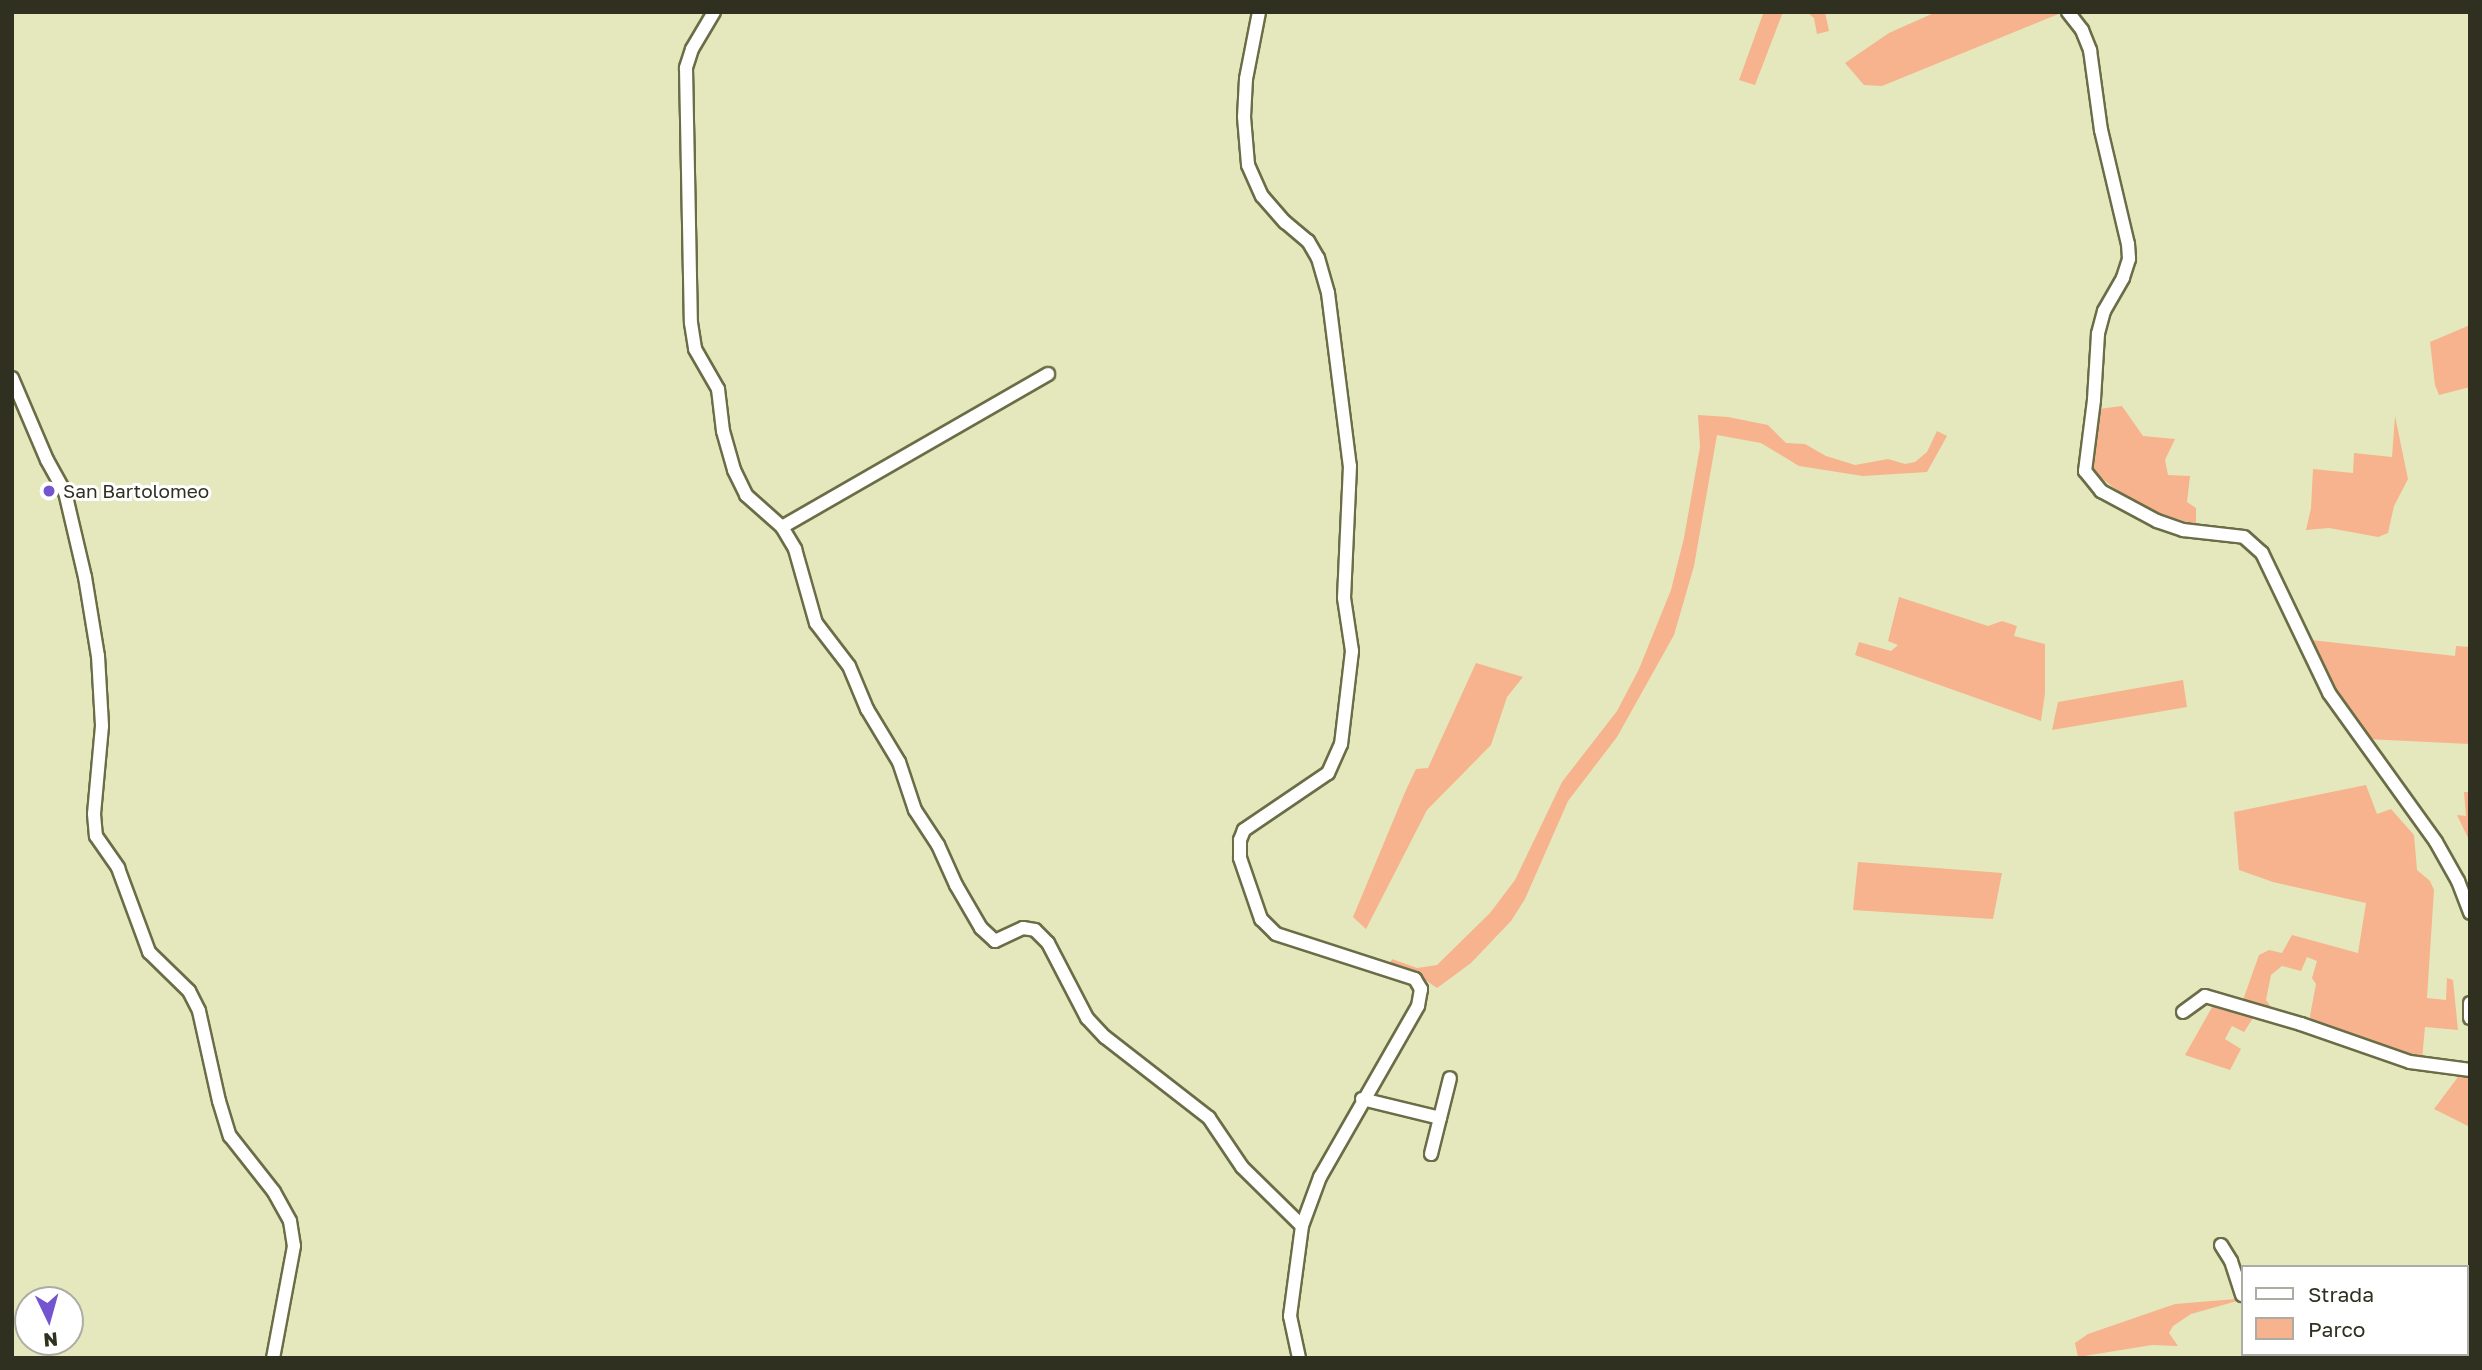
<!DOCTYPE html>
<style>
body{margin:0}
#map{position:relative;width:2482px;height:1370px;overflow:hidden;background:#e5e8bd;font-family:"Golos Text",sans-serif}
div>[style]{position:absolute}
.green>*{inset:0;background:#f6b38d}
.roads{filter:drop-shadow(2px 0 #6b6d47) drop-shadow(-2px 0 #6b6d47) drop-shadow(0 2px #6b6d47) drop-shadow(0 -2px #6b6d47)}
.minor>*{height:12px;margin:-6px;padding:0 6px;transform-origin:6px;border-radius:6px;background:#fff}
.dots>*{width:19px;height:19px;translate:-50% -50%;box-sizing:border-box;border:4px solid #fff;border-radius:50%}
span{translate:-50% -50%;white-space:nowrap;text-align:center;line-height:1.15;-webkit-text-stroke:6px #fff;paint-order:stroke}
.poi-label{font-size:19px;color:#2f301f}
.left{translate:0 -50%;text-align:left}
.frame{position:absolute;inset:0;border:14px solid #2f301f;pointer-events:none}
.legend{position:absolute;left:2241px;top:1265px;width:228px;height:91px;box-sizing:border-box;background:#fff;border:2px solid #acaca5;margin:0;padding:9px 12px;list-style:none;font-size:21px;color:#2f301f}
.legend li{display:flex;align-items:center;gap:14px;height:35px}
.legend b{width:35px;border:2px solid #acaca5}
.north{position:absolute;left:14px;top:1286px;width:70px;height:70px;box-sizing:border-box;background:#fff;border:2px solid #acaca5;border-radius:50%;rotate:175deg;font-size:19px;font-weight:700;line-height:28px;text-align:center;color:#2f301f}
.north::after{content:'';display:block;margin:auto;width:24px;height:32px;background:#7355cf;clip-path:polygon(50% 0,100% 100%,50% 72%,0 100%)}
</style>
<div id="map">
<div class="green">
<div style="clip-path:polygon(1758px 12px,1783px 12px,1755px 85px,1739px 80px,1763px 14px)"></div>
<div style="clip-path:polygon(1807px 12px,1825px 12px,1829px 31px,1817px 34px,1814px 18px)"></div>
<div style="clip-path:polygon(1936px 12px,2060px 12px,2061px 13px,1882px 86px,1864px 85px,1845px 63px,1889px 33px)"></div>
<div style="clip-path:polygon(2470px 325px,2470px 387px,2439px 395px,2435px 385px,2430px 342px)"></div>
<div style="clip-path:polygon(2122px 406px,2143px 436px,2175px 439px,2165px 460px,2168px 475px,2190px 476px,2187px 502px,2196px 508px,2196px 525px,2153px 511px,2122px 494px,2096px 474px,2093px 469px,2099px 409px)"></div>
<div style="clip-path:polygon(1698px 415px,1728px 417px,1768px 425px,1786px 443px,1805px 444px,1826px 456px,1855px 465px,1888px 459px,1905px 464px,1915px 462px,1927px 452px,1937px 431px,1947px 436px,1927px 472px,1863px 476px,1799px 466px,1761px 443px,1717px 435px,1694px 566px,1674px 635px,1617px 737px,1568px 801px,1525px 899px,1511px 921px,1471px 963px,1437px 988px,1418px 975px,1389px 965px,1392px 959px,1417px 968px,1437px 965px,1490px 913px,1515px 880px,1562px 782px,1617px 711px,1639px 669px,1671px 590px,1684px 538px,1700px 447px)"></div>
<div style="clip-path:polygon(2395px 416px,2408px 479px,2394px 506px,2388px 533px,2378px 537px,2329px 528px,2306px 530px,2311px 508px,2313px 469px,2353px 473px,2354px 453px,2392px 457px)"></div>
<div style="clip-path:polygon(1899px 597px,1988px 626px,2002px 621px,2017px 626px,2014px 636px,2045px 644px,2045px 693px,2041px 721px,1855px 655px,1859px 642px,1891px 651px,1898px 645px,1888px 641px)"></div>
<div style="clip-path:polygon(2311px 640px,2455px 656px,2456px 646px,2470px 647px,2470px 744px,2366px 739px,2333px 691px)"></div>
<div style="clip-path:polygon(1476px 663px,1523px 677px,1507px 697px,1491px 745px,1427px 810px,1366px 929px,1353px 917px,1406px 790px,1416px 769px,1428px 768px)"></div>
<div style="clip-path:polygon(2183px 680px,2187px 707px,2052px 730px,2058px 702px)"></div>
<div style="clip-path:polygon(2366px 785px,2377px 814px,2391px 809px,2414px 835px,2417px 870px,2430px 881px,2434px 890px,2427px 998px,2446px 1000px,2447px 978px,2453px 980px,2458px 1030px,2425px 1027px,2422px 1059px,2312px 1024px,2310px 1016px,2316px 984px,2312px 978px,2317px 961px,2307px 957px,2301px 971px,2282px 966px,2271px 975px,2266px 1000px,2274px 1011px,2243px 1000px,2259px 955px,2269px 950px,2282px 953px,2292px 935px,2358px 953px,2366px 903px,2273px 882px,2239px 870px,2234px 812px)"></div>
<div style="clip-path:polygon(2464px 792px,2470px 792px,2470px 842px,2457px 815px,2466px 816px)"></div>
<div style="clip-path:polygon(1858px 862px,2002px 873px,1993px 919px,1853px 910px)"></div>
<div style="clip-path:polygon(2215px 1002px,2255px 1015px,2244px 1032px,2232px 1026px,2225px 1039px,2241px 1049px,2230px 1070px,2185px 1055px)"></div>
<div style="clip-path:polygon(2461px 1073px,2470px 1074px,2470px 1127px,2434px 1109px)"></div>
<div style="clip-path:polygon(2236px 1299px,2237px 1301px,2191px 1314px,2173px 1326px,2169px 1333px,2178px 1346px,2152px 1345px,2078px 1357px,2075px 1343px,2088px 1334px,2175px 1304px)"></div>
</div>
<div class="roads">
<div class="minor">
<div style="left:714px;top:12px;width:43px;rotate:120.7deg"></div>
<div style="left:692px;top:49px;width:20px;rotate:108deg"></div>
<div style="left:686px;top:68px;width:255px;rotate:88.9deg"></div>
<div style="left:691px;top:323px;width:26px;rotate:81deg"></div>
<div style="left:695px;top:349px;width:46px;rotate:60.1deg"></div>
<div style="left:718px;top:389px;width:42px;rotate:83.2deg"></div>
<div style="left:723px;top:431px;width:41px;rotate:74.2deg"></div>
<div style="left:734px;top:470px;width:28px;rotate:64deg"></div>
<div style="left:746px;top:495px;width:48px;rotate:41.6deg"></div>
<div style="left:782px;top:527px;width:26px;rotate:59deg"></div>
<div style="left:795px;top:549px;width:77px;rotate:74.2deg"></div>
<div style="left:816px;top:623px;width:54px;rotate:52.5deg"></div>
<div style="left:849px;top:666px;width:47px;rotate:67.3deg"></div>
<div style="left:867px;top:709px;width:62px;rotate:58.9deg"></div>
<div style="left:899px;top:762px;width:51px;rotate:71.6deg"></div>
<div style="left:915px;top:810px;width:42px;rotate:56.7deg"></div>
<div style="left:938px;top:845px;width:44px;rotate:65.8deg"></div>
<div style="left:956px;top:885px;width:50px;rotate:59.8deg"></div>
<div style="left:981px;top:928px;width:19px;rotate:43deg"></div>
<div style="left:995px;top:941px;width:31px;rotate:-25deg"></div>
<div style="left:1023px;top:928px;width:12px;rotate:9deg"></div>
<div style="left:1035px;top:930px;width:18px;rotate:45deg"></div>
<div style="left:1048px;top:943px;width:85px;rotate:62.5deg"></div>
<div style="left:1087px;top:1018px;width:26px;rotate:47deg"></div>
<div style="left:1105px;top:1037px;width:132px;rotate:37.9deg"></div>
<div style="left:1209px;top:1118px;width:59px;rotate:56deg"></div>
<div style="left:1242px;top:1167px;width:84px;rotate:44.5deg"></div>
<div style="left:1302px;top:1226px;width:91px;rotate:97.6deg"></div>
<div style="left:1290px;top:1316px;width:43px;rotate:77.9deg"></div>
<div style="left:1259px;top:12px;width:68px;rotate:101deg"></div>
<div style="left:1246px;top:79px;width:38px;rotate:93deg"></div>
<div style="left:1244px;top:117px;width:48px;rotate:85.2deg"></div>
<div style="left:1248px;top:165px;width:34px;rotate:66deg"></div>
<div style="left:1262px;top:196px;width:35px;rotate:49deg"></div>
<div style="left:1285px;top:222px;width:30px;rotate:40deg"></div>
<div style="left:1308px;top:241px;width:20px;rotate:60deg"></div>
<div style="left:1318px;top:258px;width:36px;rotate:74deg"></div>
<div style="left:1328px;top:293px;width:174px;rotate:82.8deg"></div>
<div style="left:1350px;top:466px;width:132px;rotate:92.6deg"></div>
<div style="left:1344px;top:598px;width:54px;rotate:81.4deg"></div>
<div style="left:1352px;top:651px;width:94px;rotate:96.7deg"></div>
<div style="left:1341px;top:744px;width:32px;rotate:114deg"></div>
<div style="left:1328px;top:773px;width:102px;rotate:145.8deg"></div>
<div style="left:1244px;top:830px;width:11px;rotate:112deg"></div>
<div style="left:1240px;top:840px;width:18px;rotate:90deg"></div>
<div style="left:1240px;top:858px;width:65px;rotate:71deg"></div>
<div style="left:1261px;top:919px;width:21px;rotate:45deg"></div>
<div style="left:1276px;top:934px;width:146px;rotate:17.9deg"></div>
<div style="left:1415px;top:979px;width:12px;rotate:59deg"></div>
<div style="left:1421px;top:989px;width:17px;rotate:100deg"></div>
<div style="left:1418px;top:1006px;width:197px;rotate:119.8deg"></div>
<div style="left:1320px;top:1177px;width:52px;rotate:110.2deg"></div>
<div style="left:2068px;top:12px;width:23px;rotate:52deg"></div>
<div style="left:2082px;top:30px;width:22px;rotate:68deg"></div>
<div style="left:2090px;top:50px;width:81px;rotate:82.2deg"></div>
<div style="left:2101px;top:130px;width:117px;rotate:76.7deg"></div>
<div style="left:2128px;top:244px;width:15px;rotate:86deg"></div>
<div style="left:2129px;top:259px;width:20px;rotate:108deg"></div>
<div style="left:2123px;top:278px;width:38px;rotate:120deg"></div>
<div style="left:2104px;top:311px;width:24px;rotate:105deg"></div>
<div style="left:2098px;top:334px;width:66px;rotate:93.5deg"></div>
<div style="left:2094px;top:400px;width:72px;rotate:97.2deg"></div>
<div style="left:2085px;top:471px;width:26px;rotate:51deg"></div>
<div style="left:2101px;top:491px;width:64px;rotate:28.2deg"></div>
<div style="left:2157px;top:521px;width:28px;rotate:19deg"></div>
<div style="left:2183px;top:530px;width:61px;rotate:6.5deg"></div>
<div style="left:2244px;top:537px;width:24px;rotate:42deg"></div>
<div style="left:2262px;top:553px;width:155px;rotate:64.4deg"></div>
<div style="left:2329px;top:693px;width:183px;rotate:54.3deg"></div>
<div style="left:2436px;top:842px;width:45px;rotate:60.6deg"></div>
<div style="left:2458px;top:881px;width:34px;rotate:69deg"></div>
<div style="left:12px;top:378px;width:89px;rotate:66.9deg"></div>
<div style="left:47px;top:460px;width:37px;rotate:61deg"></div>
<div style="left:65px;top:492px;width:87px;rotate:76.8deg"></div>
<div style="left:85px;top:577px;width:80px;rotate:80.7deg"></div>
<div style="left:98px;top:656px;width:70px;rotate:86.7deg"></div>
<div style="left:102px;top:726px;width:88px;rotate:95.2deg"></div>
<div style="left:94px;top:814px;width:22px;rotate:85deg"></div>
<div style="left:96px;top:836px;width:39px;rotate:55deg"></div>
<div style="left:118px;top:868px;width:90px;rotate:69.7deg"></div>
<div style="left:149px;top:952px;width:56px;rotate:44.3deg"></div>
<div style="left:189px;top:991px;width:22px;rotate:63deg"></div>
<div style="left:199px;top:1011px;width:92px;rotate:77.5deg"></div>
<div style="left:219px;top:1101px;width:37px;rotate:73deg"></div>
<div style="left:230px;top:1136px;width:71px;rotate:51.8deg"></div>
<div style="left:274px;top:1192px;width:33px;rotate:61deg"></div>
<div style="left:290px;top:1221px;width:25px;rotate:81deg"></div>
<div style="left:294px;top:1246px;width:114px;rotate:100.6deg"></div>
<div style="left:782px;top:527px;width:307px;rotate:-29.9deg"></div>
<div style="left:2470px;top:1003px;width:15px;rotate:90deg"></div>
<div style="left:2183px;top:1012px;width:27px;rotate:-36deg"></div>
<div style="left:2205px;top:996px;width:100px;rotate:16.3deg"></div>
<div style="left:2301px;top:1024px;width:115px;rotate:19.2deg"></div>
<div style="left:2410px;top:1062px;width:61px;rotate:7.6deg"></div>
<div style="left:1362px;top:1099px;width:80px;rotate:13.7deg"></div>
<div style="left:1440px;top:1118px;width:41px;rotate:-76deg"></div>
<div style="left:1431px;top:1154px;width:37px;rotate:-76deg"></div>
<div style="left:2221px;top:1245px;width:19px;rotate:58deg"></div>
<div style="left:2231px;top:1261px;width:36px;rotate:72deg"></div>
<div style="left:2264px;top:1354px;width:4px;rotate:63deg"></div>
</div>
</div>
<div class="dots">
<div style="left:49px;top:491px;background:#7355cf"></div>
</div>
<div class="poi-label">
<span class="left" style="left:63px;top:491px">San Bartolomeo</span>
</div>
<div class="frame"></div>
<ul class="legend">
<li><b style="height:9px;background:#fff"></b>Strada</li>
<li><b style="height:19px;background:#f6b38d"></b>Parco</li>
</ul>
<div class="north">N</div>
</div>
